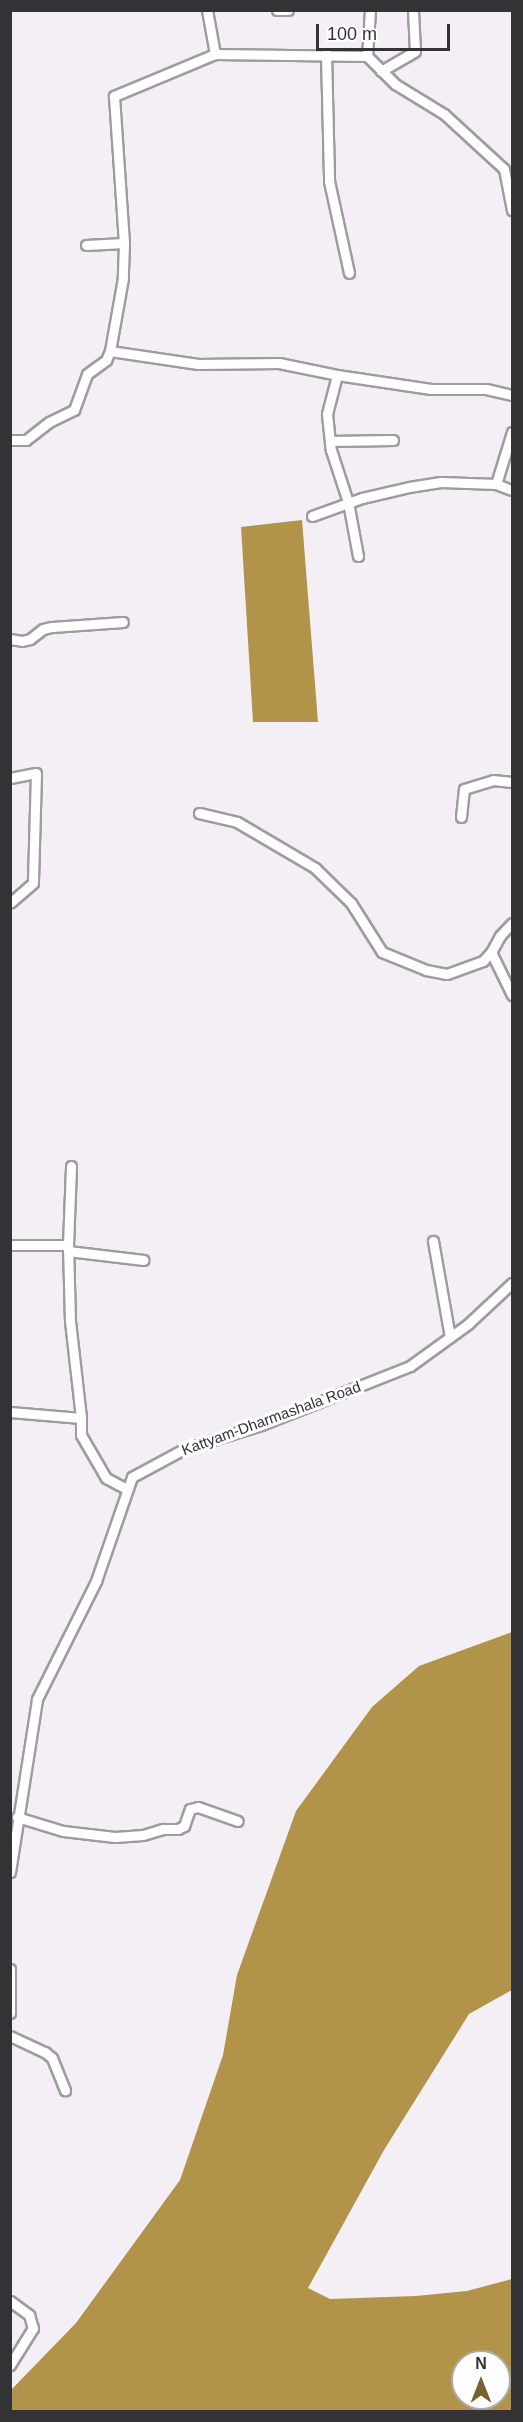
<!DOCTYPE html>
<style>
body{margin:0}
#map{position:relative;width:523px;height:2422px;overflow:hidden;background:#f3eff5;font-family:Arial,sans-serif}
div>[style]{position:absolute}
.water>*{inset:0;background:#b19349}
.roads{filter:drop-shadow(2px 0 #9f9ba0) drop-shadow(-2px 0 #9f9ba0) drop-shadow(0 2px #9f9ba0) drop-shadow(0 -2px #9f9ba0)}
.minor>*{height:9px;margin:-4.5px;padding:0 4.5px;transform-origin:4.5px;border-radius:4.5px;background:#fff}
span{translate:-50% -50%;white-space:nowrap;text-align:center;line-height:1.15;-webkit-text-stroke:6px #fefeff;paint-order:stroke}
.street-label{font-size:15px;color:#333234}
.frame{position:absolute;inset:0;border:12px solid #333234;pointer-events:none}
.north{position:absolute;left:451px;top:2350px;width:60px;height:60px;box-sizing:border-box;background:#fefeff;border:2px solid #adacae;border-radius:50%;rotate:0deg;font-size:16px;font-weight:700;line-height:24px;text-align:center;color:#333234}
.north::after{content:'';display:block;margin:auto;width:21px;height:27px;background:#766231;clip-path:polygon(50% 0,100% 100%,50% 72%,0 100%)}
.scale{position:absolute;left:316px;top:24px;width:134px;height:27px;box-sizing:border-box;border:3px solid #333234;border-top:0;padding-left:8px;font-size:18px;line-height:21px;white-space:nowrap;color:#333234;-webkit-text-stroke:4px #fefeff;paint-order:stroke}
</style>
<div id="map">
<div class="water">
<div style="clip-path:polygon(302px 520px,318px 722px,253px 722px,241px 527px)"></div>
<div style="clip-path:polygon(evenodd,512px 1632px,512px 1990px,469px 2014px,384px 2150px,308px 2288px,330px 2299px,416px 2296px,467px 2291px,512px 2279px,512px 2411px,11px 2411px,11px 2390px,76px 2323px,180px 2180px,223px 2055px,237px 1975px,296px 1811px,372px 1707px,419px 1666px,512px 1632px,463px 2362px,499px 2362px,499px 2398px,463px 2398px,463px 2362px)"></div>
</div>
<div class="roads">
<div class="minor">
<div style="left:207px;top:10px;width:45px;rotate:79.7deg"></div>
<div style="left:215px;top:54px;width:152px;rotate:0.8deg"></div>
<div style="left:277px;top:10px;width:11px"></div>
<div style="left:370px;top:10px;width:46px;rotate:93.7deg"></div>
<div style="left:367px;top:56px;width:40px;rotate:45deg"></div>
<div style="left:395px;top:84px;width:57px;rotate:31.5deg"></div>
<div style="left:444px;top:114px;width:81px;rotate:42.5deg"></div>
<div style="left:504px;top:169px;width:42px;rotate:79deg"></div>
<div style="left:326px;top:54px;width:127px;rotate:88.6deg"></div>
<div style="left:329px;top:181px;width:94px;rotate:77.7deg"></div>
<div style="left:381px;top:71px;width:39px;rotate:-30deg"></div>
<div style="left:415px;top:51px;width:41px;rotate:-92.8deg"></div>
<div style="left:124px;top:243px;width:147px;rotate:-93.9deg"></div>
<div style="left:114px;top:96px;width:109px;rotate:-22.6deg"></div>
<div style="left:86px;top:245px;width:38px;rotate:-3deg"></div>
<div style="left:124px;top:243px;width:35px;rotate:92deg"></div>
<div style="left:123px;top:278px;width:74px;rotate:100.1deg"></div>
<div style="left:337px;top:375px;width:40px;rotate:104.4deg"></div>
<div style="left:327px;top:414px;width:36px;rotate:84deg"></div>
<div style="left:331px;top:450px;width:55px;rotate:71.9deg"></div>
<div style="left:348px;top:502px;width:55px;rotate:79.5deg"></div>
<div style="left:512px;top:432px;width:54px;rotate:107.1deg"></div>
<div style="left:496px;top:484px;width:17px;rotate:21deg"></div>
<div style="left:10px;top:440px;width:16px"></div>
<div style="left:26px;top:440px;width:29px;rotate:-38deg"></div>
<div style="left:49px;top:422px;width:28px;rotate:-26deg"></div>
<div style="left:74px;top:410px;width:38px;rotate:-70deg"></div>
<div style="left:87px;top:374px;width:24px;rotate:-36deg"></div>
<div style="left:106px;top:360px;width:10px;rotate:-66deg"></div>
<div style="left:110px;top:351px;width:89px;rotate:8.4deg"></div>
<div style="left:198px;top:364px;width:81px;rotate:-0.7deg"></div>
<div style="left:279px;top:363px;width:59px;rotate:11.7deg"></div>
<div style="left:337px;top:375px;width:95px;rotate:8.5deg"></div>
<div style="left:431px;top:389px;width:55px"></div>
<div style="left:486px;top:389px;width:27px;rotate:13deg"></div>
<div style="left:330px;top:441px;width:63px;rotate:-0.9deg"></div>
<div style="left:312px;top:516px;width:53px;rotate:-19.8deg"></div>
<div style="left:362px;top:498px;width:48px;rotate:-13.2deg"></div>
<div style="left:409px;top:487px;width:32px;rotate:-9deg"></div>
<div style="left:441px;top:482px;width:55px;rotate:2.1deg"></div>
<div style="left:10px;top:639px;width:12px;rotate:9deg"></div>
<div style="left:22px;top:641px;width:8px;rotate:-14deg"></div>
<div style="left:30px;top:639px;width:16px;rotate:-38deg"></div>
<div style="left:43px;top:629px;width:9px;rotate:-13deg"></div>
<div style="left:52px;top:627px;width:71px;rotate:-4deg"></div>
<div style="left:10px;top:778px;width:26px;rotate:-11deg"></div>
<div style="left:36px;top:773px;width:110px;rotate:91.6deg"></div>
<div style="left:33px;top:883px;width:30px;rotate:139deg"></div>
<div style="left:199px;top:813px;width:39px;rotate:13deg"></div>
<div style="left:237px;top:822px;width:91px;rotate:30.5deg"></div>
<div style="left:315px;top:868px;width:50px;rotate:44.2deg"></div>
<div style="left:351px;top:903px;width:58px;rotate:57.7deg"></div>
<div style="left:382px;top:952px;width:48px;rotate:22.2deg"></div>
<div style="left:426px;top:970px;width:21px;rotate:11deg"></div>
<div style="left:447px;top:974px;width:38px;rotate:-20deg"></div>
<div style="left:483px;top:961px;width:12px;rotate:-48deg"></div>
<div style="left:461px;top:817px;width:28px;rotate:-84deg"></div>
<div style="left:464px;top:789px;width:30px;rotate:-17deg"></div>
<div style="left:493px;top:780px;width:19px;rotate:6deg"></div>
<div style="left:512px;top:923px;width:18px;rotate:133deg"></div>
<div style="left:500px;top:936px;width:18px;rotate:119deg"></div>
<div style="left:491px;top:952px;width:48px;rotate:64deg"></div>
<div style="left:433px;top:1241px;width:97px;rotate:80deg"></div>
<div style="left:10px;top:1245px;width:58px"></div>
<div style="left:68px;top:1245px;width:76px;rotate:88.5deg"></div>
<div style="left:70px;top:1321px;width:98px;rotate:83.5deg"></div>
<div style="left:81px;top:1418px;width:17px;rotate:90deg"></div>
<div style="left:81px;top:1435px;width:50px;rotate:59.8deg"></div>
<div style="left:106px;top:1478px;width:24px;rotate:28deg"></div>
<div style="left:68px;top:1245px;width:79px;rotate:-87.8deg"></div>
<div style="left:68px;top:1251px;width:76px;rotate:6.8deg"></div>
<div style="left:10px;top:1412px;width:71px;rotate:4.8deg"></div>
<div style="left:17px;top:1817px;width:48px;rotate:16.9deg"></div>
<div style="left:63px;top:1831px;width:52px;rotate:6.6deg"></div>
<div style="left:115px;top:1837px;width:28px;rotate:-4deg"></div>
<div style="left:143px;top:1835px;width:21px;rotate:-17deg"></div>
<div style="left:163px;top:1829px;width:15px"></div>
<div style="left:178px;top:1829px;width:7px;rotate:-27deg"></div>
<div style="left:184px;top:1826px;width:18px;rotate:-71deg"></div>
<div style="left:190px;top:1809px;width:8px;rotate:-14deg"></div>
<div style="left:198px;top:1807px;width:42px;rotate:19.3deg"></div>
<div style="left:10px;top:1872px;width:175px;rotate:-81.1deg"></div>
<div style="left:37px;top:1699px;width:132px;rotate:-63.4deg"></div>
<div style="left:96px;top:1581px;width:110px;rotate:-70.9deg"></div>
<div style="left:132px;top:1477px;width:59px;rotate:-28.3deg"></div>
<div style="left:184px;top:1449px;width:81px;rotate:-17.3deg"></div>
<div style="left:261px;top:1425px;width:160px;rotate:-21.6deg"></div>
<div style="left:410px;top:1366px;width:72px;rotate:-35.9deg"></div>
<div style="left:468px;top:1324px;width:60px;rotate:-43deg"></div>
<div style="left:10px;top:1969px;width:44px;rotate:90deg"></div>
<div style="left:10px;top:2036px;width:38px;rotate:25deg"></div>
<div style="left:45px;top:2052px;width:9px;rotate:41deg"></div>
<div style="left:52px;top:2058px;width:35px;rotate:68deg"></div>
<div style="left:10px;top:2301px;width:24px;rotate:36deg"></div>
<div style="left:29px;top:2315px;width:14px;rotate:73deg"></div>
<div style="left:33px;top:2328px;width:44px;rotate:121.9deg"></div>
</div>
</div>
<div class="street-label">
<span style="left:271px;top:1418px;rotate:-20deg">Kattyam-Dharmashala Road</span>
</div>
<div class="frame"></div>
<div class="north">N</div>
<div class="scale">100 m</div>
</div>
